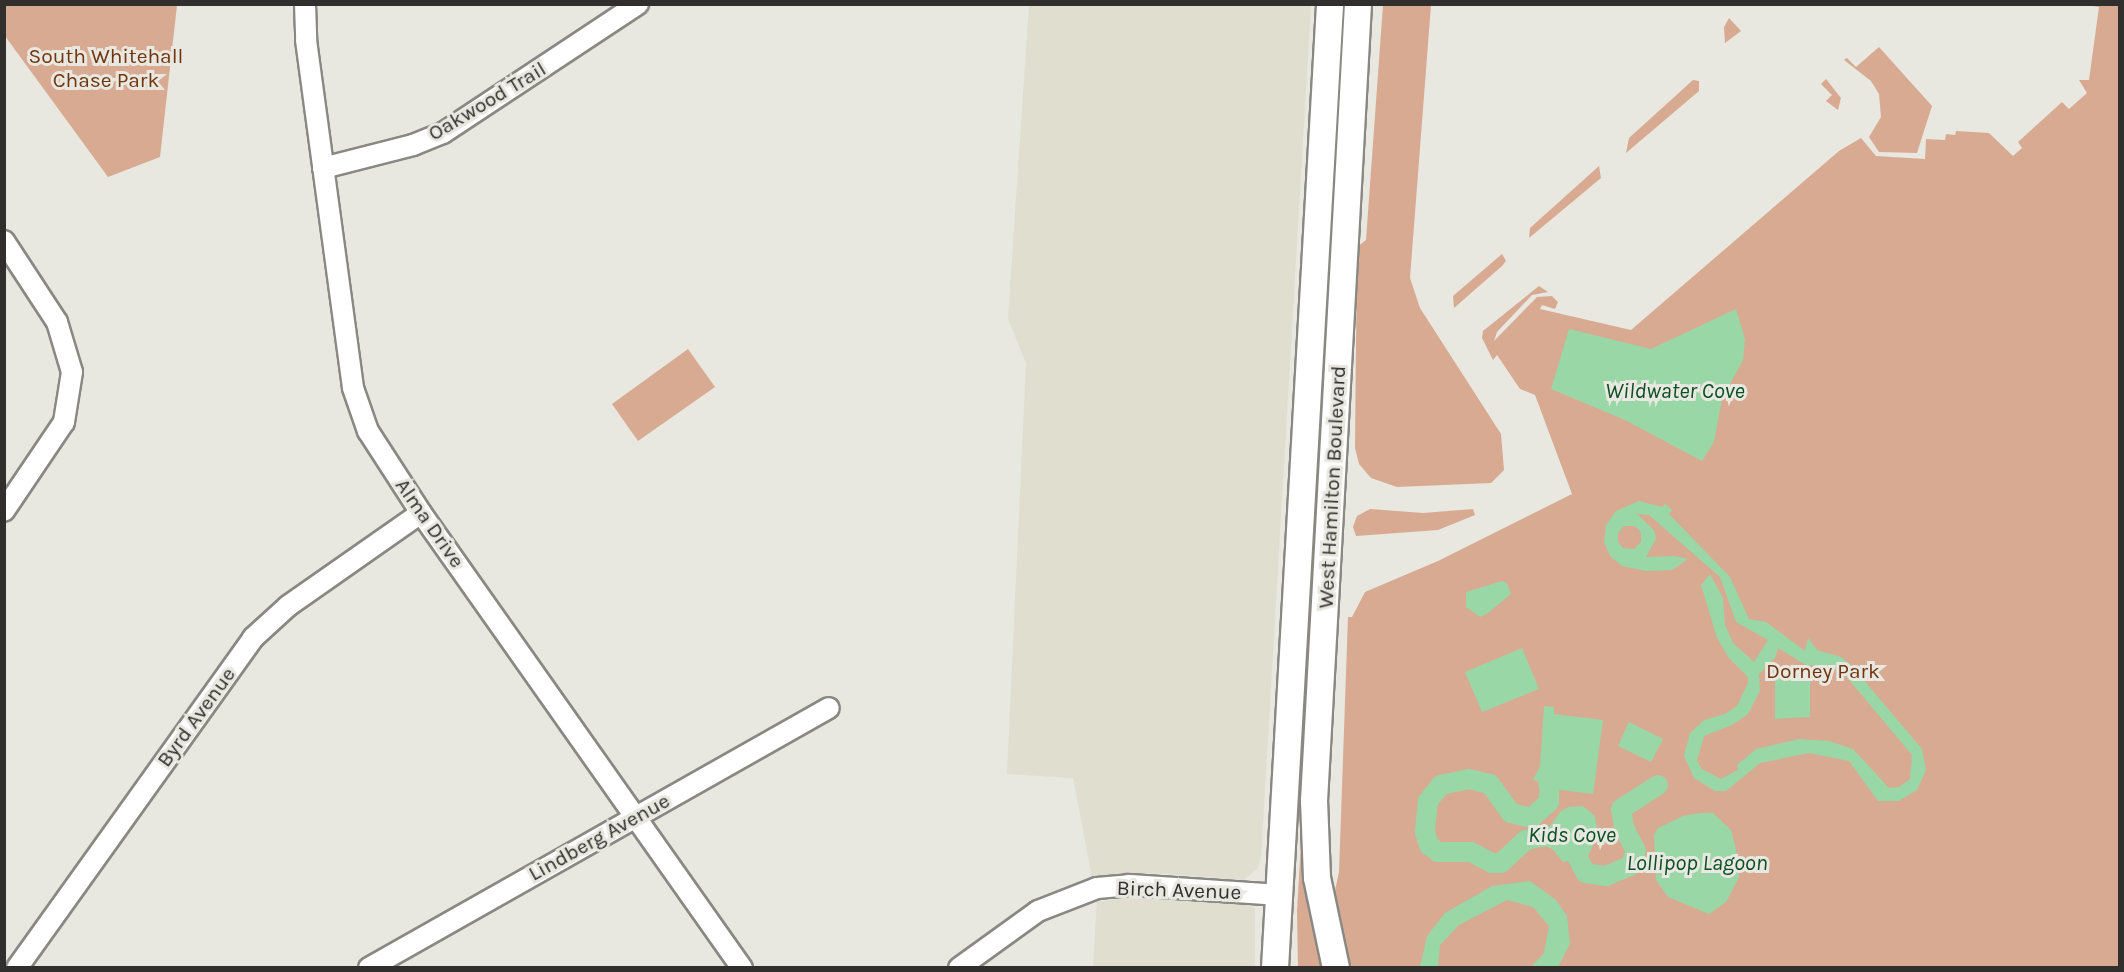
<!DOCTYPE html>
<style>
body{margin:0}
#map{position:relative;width:2124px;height:972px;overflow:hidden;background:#e8e7e0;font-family:Karla,sans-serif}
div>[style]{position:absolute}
.built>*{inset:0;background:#e0decf}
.green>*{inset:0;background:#d8aa91}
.water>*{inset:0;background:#9ad7a6}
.canal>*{height:20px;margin:-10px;padding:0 10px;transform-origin:10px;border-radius:10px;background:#9ad7a6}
.roads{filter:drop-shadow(2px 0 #898882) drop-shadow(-2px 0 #898882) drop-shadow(0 2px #898882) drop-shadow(0 -2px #898882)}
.minor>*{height:20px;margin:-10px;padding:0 10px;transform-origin:10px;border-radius:10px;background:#fff}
.major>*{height:26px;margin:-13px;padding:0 13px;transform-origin:13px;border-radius:13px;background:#fff}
span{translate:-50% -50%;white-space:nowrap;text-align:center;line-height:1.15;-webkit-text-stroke:6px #e8e7e0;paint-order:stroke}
.park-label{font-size:21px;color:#70350d}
.street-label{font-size:21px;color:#302f2d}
.water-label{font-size:22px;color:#0a4f24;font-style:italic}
.frame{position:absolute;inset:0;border:6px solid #302f2d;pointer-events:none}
</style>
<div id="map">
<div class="built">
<div style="clip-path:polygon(1029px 5px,1311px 5px,1261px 857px,1258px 868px,1244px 880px,1153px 873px,1092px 877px,1073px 778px,1007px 774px,1026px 363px,1008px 319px)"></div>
<div style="clip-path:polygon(1127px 898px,1241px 903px,1255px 908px,1255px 967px,1093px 967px,1097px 902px)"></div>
</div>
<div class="green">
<div style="clip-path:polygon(4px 5px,177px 5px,160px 157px,108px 177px,5px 36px)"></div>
<div style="clip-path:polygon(1383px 5px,1431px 5px,1410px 278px,1420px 308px,1501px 434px,1504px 470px,1491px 483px,1397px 487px,1371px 478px,1359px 464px,1355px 448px,1357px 247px,1366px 240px)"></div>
<div style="clip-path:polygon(2086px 5px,2119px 5px,2119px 967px,1351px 967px,1334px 895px,1339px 872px,1348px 617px,1352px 617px,1365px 592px,1438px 561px,1572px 494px,1535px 395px,1520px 389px,1497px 355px,1493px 360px,1482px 338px,1483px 331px,1539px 286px,1548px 292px,1532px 295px,1497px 332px,1494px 341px,1537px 297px,1552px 296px,1558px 302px,1555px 309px,1542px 305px,1540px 309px,1631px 330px,1839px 151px,1861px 138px,1876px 156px,1925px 159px,1926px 139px,1945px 140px,1946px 134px,1955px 135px,1956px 131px,1989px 133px,2013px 156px,2022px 148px,2018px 142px,2062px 102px,2069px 109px,2087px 93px,2079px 80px,2089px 80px,2099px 7px)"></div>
<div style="clip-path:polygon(1729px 18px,1741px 31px,1725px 43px,1724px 27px)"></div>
<div style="clip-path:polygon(1879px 47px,1932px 106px,1917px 153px,1879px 152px,1869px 137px,1881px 117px,1879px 94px,1871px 81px,1844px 60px,1847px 58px,1856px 67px)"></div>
<div style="clip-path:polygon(1826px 79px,1841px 98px,1838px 110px,1826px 101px,1832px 95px,1821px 84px)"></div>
<div style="clip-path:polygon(1693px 80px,1699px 81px,1699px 91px,1626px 153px,1629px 138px)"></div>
<div style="clip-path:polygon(1599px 166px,1601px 178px,1529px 238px,1530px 228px)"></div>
<div style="clip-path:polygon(1502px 254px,1506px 261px,1502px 266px,1454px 308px,1453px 296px)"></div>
<div style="clip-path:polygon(688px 349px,715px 387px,638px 441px,612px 404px)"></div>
<div style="clip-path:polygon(1370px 509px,1423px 513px,1473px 509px,1475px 515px,1438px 530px,1356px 536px,1353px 527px,1357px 516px)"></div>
<div style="clip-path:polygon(1303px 808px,1327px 967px,1298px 968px,1297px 911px)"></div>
</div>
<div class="water">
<div style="clip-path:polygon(1736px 309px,1745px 339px,1743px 360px,1722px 399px,1714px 442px,1702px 461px,1625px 420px,1551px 389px,1569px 329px,1651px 349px)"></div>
<div style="clip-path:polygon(evenodd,1639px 501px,1662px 507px,1665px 504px,1672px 510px,1669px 514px,1730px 577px,1749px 619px,1766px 622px,1805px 651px,1808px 638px,1817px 650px,1841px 657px,1851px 665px,1922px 749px,1926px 770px,1917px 790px,1899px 801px,1878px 801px,1849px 761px,1809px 753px,1760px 763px,1726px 791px,1715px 791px,1694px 778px,1684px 756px,1690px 733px,1704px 720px,1725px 714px,1737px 706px,1748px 683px,1748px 677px,1729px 658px,1717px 638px,1701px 585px,1710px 574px,1723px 598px,1725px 625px,1733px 643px,1754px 662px,1768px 640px,1736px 622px,1720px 577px,1649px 515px,1637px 514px,1654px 530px,1656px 539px,1646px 557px,1674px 556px,1688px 559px,1672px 570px,1646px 571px,1622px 566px,1610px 556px,1604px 542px,1606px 525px,1616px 511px,1639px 501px,1624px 526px,1635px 526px,1641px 532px,1641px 542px,1634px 549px,1623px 548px,1618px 542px,1618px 533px,1624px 526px,1639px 501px,1778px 648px,1806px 665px,1832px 667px,1845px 675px,1912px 755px,1910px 779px,1899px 787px,1889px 788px,1853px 749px,1829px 741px,1799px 739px,1756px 749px,1737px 765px,1738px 770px,1721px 779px,1702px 769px,1697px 761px,1704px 736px,1732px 725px,1748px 714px,1760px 691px,1759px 674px,1775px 658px,1778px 648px)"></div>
<div style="clip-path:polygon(1502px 581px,1507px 583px,1511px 594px,1488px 613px,1480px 617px,1466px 607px,1466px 592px)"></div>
<div style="clip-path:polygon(1522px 648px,1539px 689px,1482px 712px,1465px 672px)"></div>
<div style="clip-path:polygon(1794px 669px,1810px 672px,1810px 717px,1775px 719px,1775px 672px)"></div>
<div style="clip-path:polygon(1544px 706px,1554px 707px,1554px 714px,1603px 720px,1593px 794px,1538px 787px,1539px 782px,1533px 780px,1540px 766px)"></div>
<div style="clip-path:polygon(1629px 722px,1663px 739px,1651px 762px,1618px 746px)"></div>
<div style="clip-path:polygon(1583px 806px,1595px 816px,1598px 835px,1587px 858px,1563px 862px,1550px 846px,1548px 829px,1560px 812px,1568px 807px)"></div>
<div style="clip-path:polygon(1700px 813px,1713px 813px,1731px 830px,1739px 862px,1739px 877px,1726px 902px,1709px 914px,1668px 897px,1656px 880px,1654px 835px,1658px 828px,1683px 816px)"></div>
<div style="clip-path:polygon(1530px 881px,1556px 900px,1567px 916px,1570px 944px,1558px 967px,1531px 967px,1544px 953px,1549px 926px,1533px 907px,1507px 900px,1459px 925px,1440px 945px,1438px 967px,1420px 967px,1427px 936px,1445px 913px,1492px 886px)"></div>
</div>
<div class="canal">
<div style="left:1550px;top:771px;width:31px;rotate:92deg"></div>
<div style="left:1549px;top:802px;width:24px;rotate:138deg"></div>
<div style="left:1531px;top:818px;width:21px;rotate:-166deg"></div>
<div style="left:1511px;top:813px;width:36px;rotate:-126deg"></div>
<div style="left:1490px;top:784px;width:22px;rotate:-167deg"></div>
<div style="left:1469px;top:779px;width:29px;rotate:168deg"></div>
<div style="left:1441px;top:785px;width:21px;rotate:129deg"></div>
<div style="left:1428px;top:801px;width:31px;rotate:96deg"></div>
<div style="left:1425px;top:832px;width:14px;rotate:73deg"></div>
<div style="left:1429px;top:845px;width:11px;rotate:38deg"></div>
<div style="left:1438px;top:852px;width:33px"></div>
<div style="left:1471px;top:852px;width:24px;rotate:28deg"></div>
<div style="left:1492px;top:863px;width:9px"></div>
<div style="left:1501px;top:863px;width:34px;rotate:-43deg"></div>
<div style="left:1526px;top:840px;width:21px;rotate:-11deg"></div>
<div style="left:1547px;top:836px;width:26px;rotate:23deg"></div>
<div style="left:1571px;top:846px;width:31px;rotate:61deg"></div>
<div style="left:1586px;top:873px;width:20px;rotate:9deg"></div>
<div style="left:1606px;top:876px;width:26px;rotate:-23deg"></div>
<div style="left:1630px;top:866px;width:16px;rotate:-68deg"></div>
<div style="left:1636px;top:851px;width:27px;rotate:-117deg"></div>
<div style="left:1624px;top:827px;width:18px;rotate:-99deg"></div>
<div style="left:1621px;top:809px;width:44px;rotate:-33deg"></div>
</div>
<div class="roads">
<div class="minor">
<div style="left:305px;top:4px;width:36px;rotate:88deg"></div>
<div style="left:306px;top:40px;width:351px;rotate:82.3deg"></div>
<div style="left:353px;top:388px;width:46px;rotate:70.8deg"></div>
<div style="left:368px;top:431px;width:98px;rotate:57.1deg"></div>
<div style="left:421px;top:513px;width:557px;rotate:54.8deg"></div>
<div style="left:323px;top:168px;width:93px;rotate:-14.3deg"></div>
<div style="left:413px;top:145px;width:32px;rotate:-22deg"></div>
<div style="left:443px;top:133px;width:234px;rotate:-33.5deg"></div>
<div style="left:4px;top:241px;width:97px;rotate:56.8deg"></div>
<div style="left:57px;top:322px;width:52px;rotate:73.3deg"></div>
<div style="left:72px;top:372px;width:51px;rotate:99.1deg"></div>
<div style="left:64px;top:422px;width:107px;rotate:124deg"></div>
<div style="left:17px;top:968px;width:406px;rotate:-54.4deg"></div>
<div style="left:253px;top:638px;width:47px;rotate:-42.4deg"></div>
<div style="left:288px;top:606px;width:162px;rotate:-35deg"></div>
<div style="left:369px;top:968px;width:528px;rotate:-29.48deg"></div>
<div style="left:959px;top:968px;width:97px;rotate:-35.8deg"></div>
<div style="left:1038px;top:911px;width:63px;rotate:-21.3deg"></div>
<div style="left:1097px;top:888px;width:32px;rotate:-5deg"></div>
<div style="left:1129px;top:885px;width:149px;rotate:3.8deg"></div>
</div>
<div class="major">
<div style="left:1275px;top:968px;width:966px;rotate:-86.73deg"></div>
<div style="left:1336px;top:968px;width:92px;rotate:-101.9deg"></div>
<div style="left:1317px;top:878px;width:77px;rotate:-92.2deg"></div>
<div style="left:1314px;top:801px;width:798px;rotate:-86.84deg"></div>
</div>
</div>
<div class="park-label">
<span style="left:106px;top:68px">South Whitehall<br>Chase Park</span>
<span style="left:1823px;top:671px">Dorney Park</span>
</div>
<div class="street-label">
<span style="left:487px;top:101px;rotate:-31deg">Oakwood Trail</span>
<span style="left:1332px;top:487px;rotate:-87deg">West Hamilton Boulevard</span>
<span style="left:430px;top:523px;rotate:55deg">Alma Drive</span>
<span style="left:196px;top:717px;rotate:-54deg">Byrd Avenue</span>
<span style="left:599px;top:837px;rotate:-29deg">Lindberg Avenue</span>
<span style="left:1179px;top:890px;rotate:2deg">Birch Avenue</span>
</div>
<div class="water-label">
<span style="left:1675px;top:392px">Wildwater Cove</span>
<span style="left:1572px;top:836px">Kids Cove</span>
<span style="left:1697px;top:864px">Lollipop Lagoon</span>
</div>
<div class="frame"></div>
</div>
